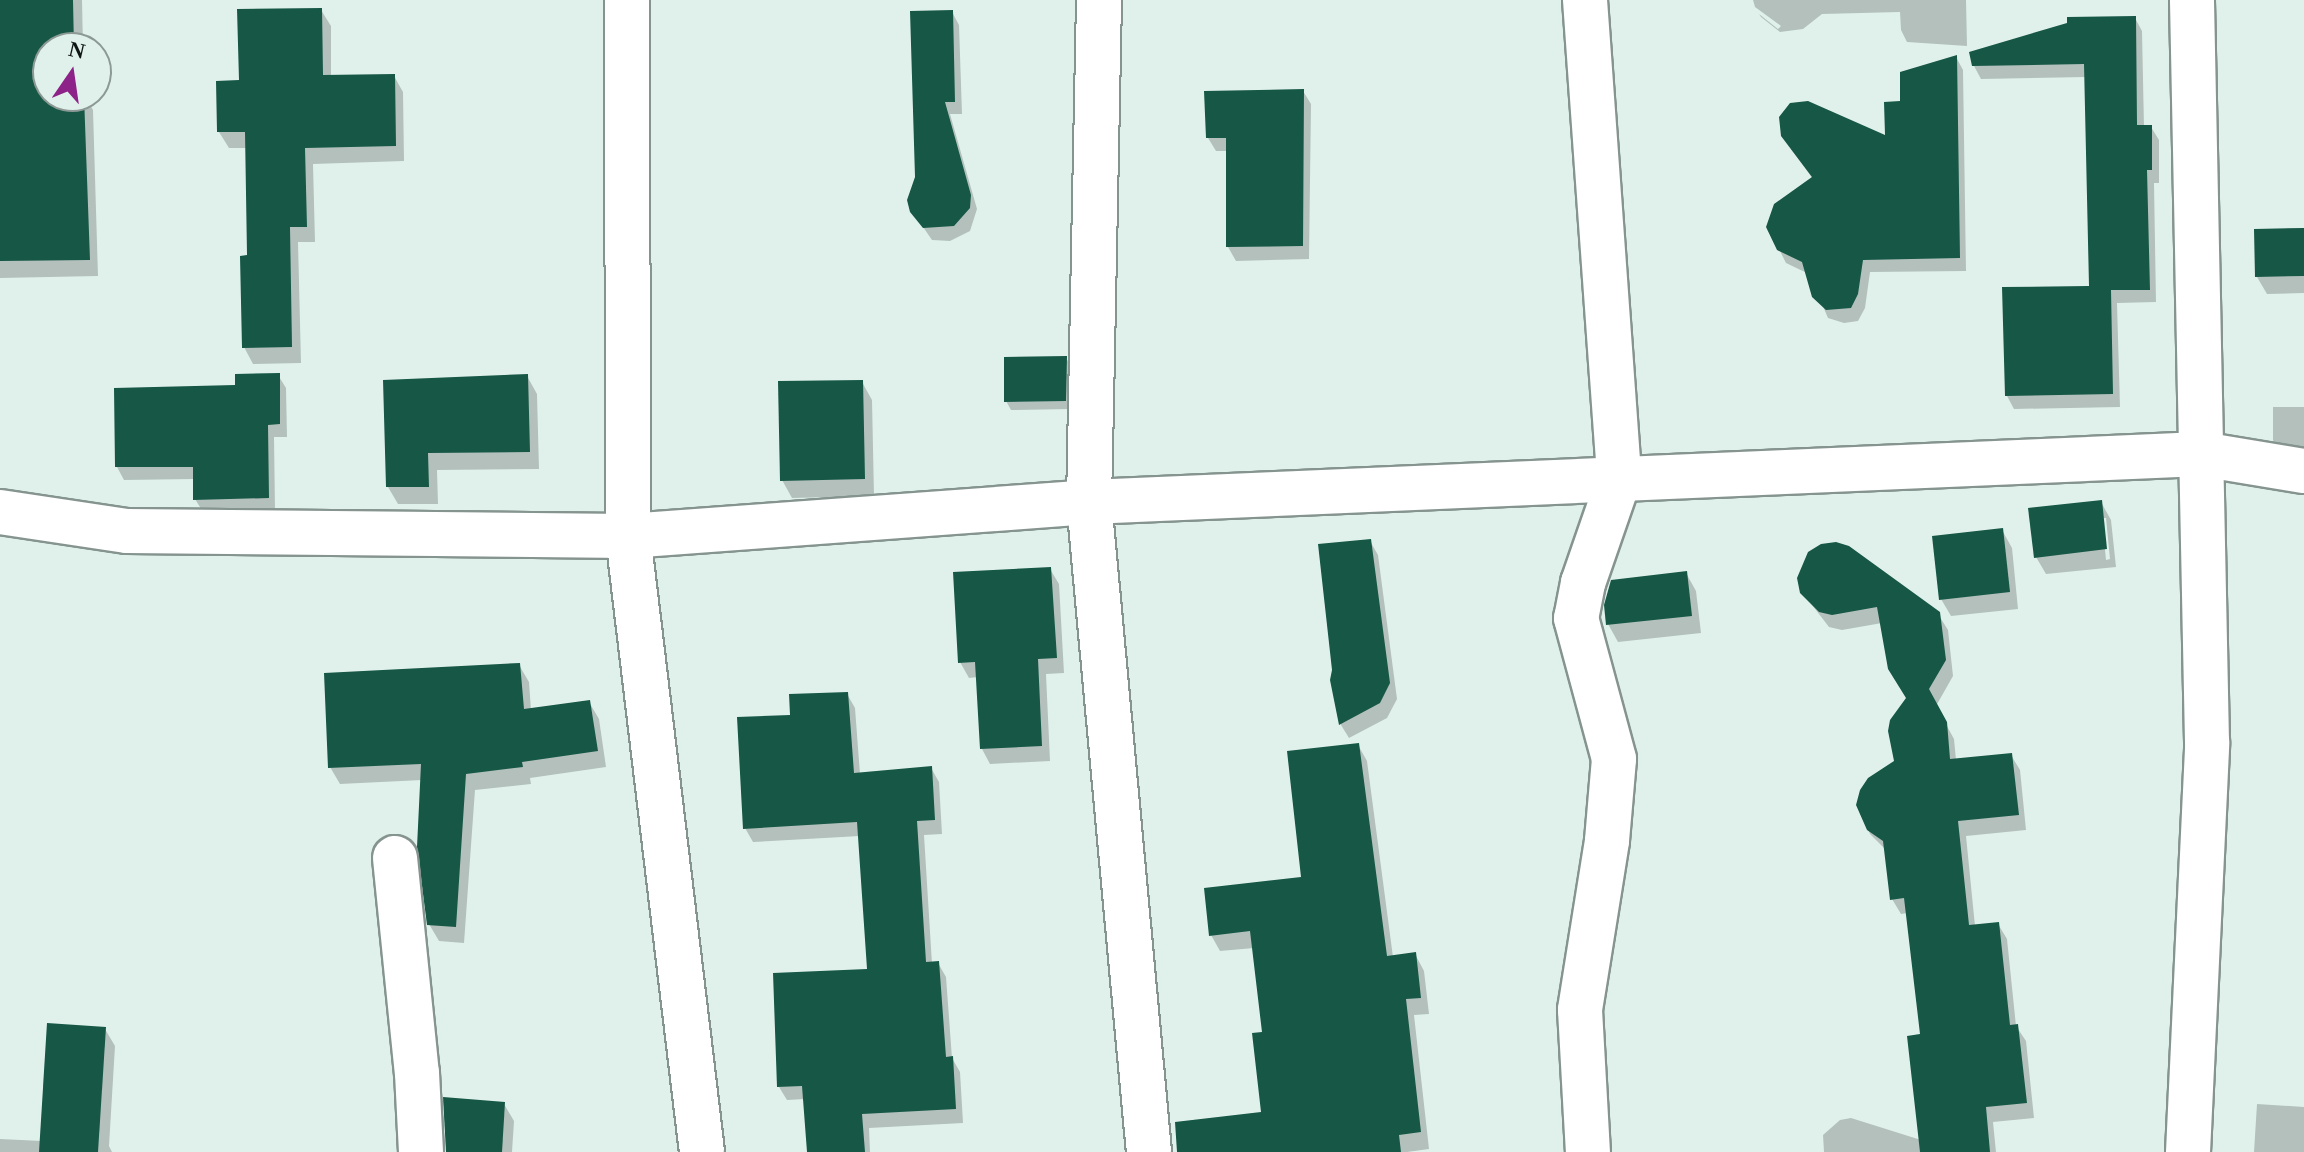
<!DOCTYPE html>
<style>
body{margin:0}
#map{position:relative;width:2304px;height:1152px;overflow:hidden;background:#e0f1eb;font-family:"Times New Roman",serif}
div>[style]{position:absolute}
.shadow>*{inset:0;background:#0003}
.building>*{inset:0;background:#165746}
.roads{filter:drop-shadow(2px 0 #85948f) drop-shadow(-2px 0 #85948f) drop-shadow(0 2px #85948f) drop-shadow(0 -2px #85948f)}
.street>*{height:44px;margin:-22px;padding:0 22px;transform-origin:22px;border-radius:22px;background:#fff}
span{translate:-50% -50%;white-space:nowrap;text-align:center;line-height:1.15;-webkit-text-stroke:8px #e0f1eb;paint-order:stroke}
.north{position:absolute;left:32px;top:32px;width:80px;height:80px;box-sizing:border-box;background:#e0f1eb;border:2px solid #8c9995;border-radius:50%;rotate:13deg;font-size:22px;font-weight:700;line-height:32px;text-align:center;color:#0f1513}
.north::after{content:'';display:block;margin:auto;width:28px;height:36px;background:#8d2388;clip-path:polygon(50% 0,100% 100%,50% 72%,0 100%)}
</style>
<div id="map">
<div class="shadow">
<div style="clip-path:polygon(0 0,82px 0,83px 48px,48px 48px,48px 96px,85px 96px,93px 110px,98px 276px,0 278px)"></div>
<div style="clip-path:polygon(1753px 0,1966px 0,1967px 46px,1907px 42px,1901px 30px,1900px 12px,1822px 14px,1803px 29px,1780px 32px,1761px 17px,1759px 14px,1778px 29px,1781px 26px,1755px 7px)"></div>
<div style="clip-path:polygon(321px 10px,331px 26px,331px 77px,394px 76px,403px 92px,404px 161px,313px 164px,315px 242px,298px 242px,301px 363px,253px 364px,244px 347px,249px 257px,247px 148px,229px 148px,219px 132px,241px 82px)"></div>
<div style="clip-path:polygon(952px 12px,959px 25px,962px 114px,950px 114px,977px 209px,970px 231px,950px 241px,932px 240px,912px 211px)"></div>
<div style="clip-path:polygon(2135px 18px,2142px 31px,2144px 127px,2151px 127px,2159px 140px,2159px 183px,2154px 183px,2156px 302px,2117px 303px,2120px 407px,2014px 409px,2007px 396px,2091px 288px,2086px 77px,1981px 79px,1974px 66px)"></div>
<div style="clip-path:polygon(1956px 57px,1963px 70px,1966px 271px,1870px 272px,1865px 308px,1858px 321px,1844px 323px,1828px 318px,1809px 274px,1786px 263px,1779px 249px,1813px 179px,1791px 149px,1887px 138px,1902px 103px)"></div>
<div style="clip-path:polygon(1303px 91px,1311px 104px,1309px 259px,1236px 261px,1228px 247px,1228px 151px,1216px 151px,1208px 138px)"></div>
<div style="clip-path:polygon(2304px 230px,2304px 293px,2267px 294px,2257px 277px)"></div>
<div style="clip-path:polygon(1066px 358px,1071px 366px,1070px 409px,1011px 410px,1006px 401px)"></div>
<div style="clip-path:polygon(278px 375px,286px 388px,287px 437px,274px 437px,275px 510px,203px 512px,195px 499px,195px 479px,124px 480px,117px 467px,237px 387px)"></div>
<div style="clip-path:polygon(527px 376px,537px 394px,539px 469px,437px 470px,438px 504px,398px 504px,388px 487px,385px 382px)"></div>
<div style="clip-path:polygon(862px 382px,872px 400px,874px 496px,792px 498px,782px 480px)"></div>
<div style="clip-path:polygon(2273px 407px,2304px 407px,2304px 462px,2284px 457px,2273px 440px)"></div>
<div style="clip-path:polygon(evenodd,2101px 502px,2111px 520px,2116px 567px,2046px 574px,2036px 557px,2101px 502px,2102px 518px,2106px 518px,2110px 559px,2106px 560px,2102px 518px)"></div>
<div style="clip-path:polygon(2002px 530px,2012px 548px,2018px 609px,1951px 616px,1941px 599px)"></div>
<div style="clip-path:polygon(1370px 541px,1378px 555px,1397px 699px,1387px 718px,1349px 738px,1341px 725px,1332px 680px)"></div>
<div style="clip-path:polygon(1050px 569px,1059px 584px,1064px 673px,1046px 674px,1050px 761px,990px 764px,982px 749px,978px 677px,969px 678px,960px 662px)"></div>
<div style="clip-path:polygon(1686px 573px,1696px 591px,1701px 633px,1618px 642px,1608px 624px)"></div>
<div style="clip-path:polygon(1802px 592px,1938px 614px,1948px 630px,1953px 676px,1936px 706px,1954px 739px,1956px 760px,2011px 755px,2020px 770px,2026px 830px,1966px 836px,1975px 926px,1998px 924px,2007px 939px,2016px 1026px,2026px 1041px,2034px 1118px,1993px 1122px,1996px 1152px,1824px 1152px,1823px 1135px,1840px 1120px,1851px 1118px,1921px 1140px,1923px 1036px,1908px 913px,1901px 914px,1892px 899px,1887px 851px,1870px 834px,1858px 805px,1896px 761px,1908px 699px,1882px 623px,1842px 630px,1829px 627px)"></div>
<div style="clip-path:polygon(519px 665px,529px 682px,531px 710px,589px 702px,599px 719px,606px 767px,530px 778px,531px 784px,475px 790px,464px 943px,439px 941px,429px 924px,422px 780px,340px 784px,330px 767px)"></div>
<div style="clip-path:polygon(847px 694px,855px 708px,860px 774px,931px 768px,939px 782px,942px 834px,924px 835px,932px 964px,938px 963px,946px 977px,952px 1058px,960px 1072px,963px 1123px,869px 1128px,870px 1152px,809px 1152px,805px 1099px,787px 1100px,779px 1087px,869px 971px,860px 836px,753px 842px,745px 828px,792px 716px)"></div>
<div style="clip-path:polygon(1358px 745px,1367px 761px,1393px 957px,1415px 954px,1424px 971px,1429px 1014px,1414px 1015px,1429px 1149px,1407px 1152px,1257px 1152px,1263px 1114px,1265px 1034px,1254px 948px,1220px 951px,1211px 935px,1303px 879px)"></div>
<div style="clip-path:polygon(105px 1029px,115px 1046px,109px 1146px,112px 1152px,0 1152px,0 1139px,42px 1141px)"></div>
<div style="clip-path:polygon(504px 1104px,514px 1121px,512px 1152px,448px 1152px)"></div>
<div style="clip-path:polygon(2257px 1104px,2304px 1107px,2304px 1152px,2254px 1152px)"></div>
</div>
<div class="building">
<div style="clip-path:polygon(0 0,73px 0,74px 48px,48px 48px,48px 96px,84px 96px,90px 260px,0 261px)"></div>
<div style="clip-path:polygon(322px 8px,323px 75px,395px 74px,396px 146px,305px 148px,307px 227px,290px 227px,292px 347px,242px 348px,240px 256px,247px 255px,245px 132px,217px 132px,216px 81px,239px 80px,237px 9px)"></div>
<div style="clip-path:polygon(953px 10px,955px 102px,945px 102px,971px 195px,970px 208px,954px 226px,923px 228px,910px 212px,907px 200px,915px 177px,910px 11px)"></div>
<div style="clip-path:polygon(2136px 16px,2137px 125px,2152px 125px,2152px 170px,2147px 170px,2150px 290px,2111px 290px,2113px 394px,2005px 396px,2002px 287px,2089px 286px,2084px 64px,1972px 66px,1969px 52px,2067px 23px,2067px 17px)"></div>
<div style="clip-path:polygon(1957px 55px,1960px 258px,1863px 260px,1858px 294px,1851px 308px,1826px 310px,1812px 297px,1802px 262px,1777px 250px,1766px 227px,1774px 204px,1812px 177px,1781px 136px,1779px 117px,1790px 103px,1808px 101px,1885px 135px,1884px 102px,1900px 101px,1900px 72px)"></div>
<div style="clip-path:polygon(1304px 89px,1303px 246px,1226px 247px,1226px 138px,1206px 138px,1204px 91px)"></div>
<div style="clip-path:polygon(2304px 228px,2304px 276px,2255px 277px,2254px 229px)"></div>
<div style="clip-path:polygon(1067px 356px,1066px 401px,1004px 402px,1004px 357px)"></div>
<div style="clip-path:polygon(280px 373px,280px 424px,268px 425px,269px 498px,193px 500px,193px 467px,115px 467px,114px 388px,235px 385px,235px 374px)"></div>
<div style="clip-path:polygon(528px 374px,530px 452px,428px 453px,429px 487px,386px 487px,383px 380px)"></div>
<div style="clip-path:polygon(863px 380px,865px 479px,780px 481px,778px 381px)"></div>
<div style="clip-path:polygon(2102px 500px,2107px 549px,2034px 558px,2028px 508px)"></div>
<div style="clip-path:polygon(2003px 528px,2010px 592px,1939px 600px,1932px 536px)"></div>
<div style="clip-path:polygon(1371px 539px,1390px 683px,1380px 703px,1339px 725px,1330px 680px,1332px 670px,1318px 544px)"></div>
<div style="clip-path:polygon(1836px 542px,1849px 546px,1940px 612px,1946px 660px,1929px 689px,1947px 722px,1950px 759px,2012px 753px,2019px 815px,1958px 821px,1969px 925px,1999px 922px,2010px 1025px,2018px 1024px,2027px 1103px,1986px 1107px,1990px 1152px,1920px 1152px,1907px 1036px,1920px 1034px,1904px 898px,1890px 900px,1883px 841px,1867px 830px,1856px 805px,1860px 790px,1868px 778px,1894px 761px,1888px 731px,1890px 720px,1906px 698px,1888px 669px,1877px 607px,1832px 615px,1819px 612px,1800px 593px,1797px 578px,1808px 552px,1821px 544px)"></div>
<div style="clip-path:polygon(1051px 567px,1057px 658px,1038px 659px,1042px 746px,980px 749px,975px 662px,958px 663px,953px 572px)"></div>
<div style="clip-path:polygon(1687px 571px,1692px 616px,1606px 625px,1604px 605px,1611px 580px)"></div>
<div style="clip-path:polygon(520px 663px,524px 709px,590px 700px,598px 751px,522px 762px,523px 767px,466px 774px,456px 927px,427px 925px,417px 847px,421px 764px,328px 768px,324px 673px)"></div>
<div style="clip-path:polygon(848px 692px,854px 773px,932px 766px,935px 820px,917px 821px,926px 962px,939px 961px,946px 1057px,953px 1056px,956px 1109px,862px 1114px,865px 1152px,807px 1152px,802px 1086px,777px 1087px,773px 973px,867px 969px,857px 822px,743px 829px,737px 717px,790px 715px,789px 694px)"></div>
<div style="clip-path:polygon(1359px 743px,1387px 956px,1416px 952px,1421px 998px,1406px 999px,1421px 1132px,1399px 1135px,1401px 1152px,1177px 1152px,1175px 1122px,1261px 1112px,1252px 1033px,1262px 1032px,1250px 931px,1209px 936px,1204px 888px,1301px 877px,1287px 751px)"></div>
<div style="clip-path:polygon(47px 1023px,106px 1027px,98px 1152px,39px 1152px)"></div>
<div style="clip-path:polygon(443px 1097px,505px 1102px,502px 1152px,446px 1152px)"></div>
</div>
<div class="roads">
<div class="street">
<div style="left:627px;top:0;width:536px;rotate:89.89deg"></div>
<div style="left:628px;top:536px;width:620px;rotate:83.15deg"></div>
<div style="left:1099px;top:0;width:502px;rotate:91.14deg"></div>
<div style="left:1089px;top:502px;width:653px;rotate:84.73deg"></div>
<div style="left:1585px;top:0;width:480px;rotate:85.9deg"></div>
<div style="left:1619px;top:479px;width:110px;rotate:109.1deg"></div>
<div style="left:1583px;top:583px;width:36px;rotate:101deg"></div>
<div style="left:1576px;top:618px;width:146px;rotate:74.9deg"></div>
<div style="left:1614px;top:759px;width:82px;rotate:94.9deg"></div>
<div style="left:1607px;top:841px;width:171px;rotate:99.1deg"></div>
<div style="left:1580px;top:1010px;width:142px;rotate:86.8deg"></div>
<div style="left:0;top:512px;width:128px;rotate:8.5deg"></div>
<div style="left:127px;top:531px;width:501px;rotate:0.57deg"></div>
<div style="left:628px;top:536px;width:462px;rotate:-4.2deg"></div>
<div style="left:1089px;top:502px;width:1113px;rotate:-2.47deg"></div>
<div style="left:2201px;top:454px;width:104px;rotate:9.4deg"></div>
<div style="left:395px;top:858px;width:216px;rotate:84.2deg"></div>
<div style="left:417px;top:1073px;width:79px;rotate:87.1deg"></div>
<div style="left:2188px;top:1152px;width:410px;rotate:-87.3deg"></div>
<div style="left:2207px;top:742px;width:742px;rotate:-91.16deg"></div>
</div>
</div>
<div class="north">N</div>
</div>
